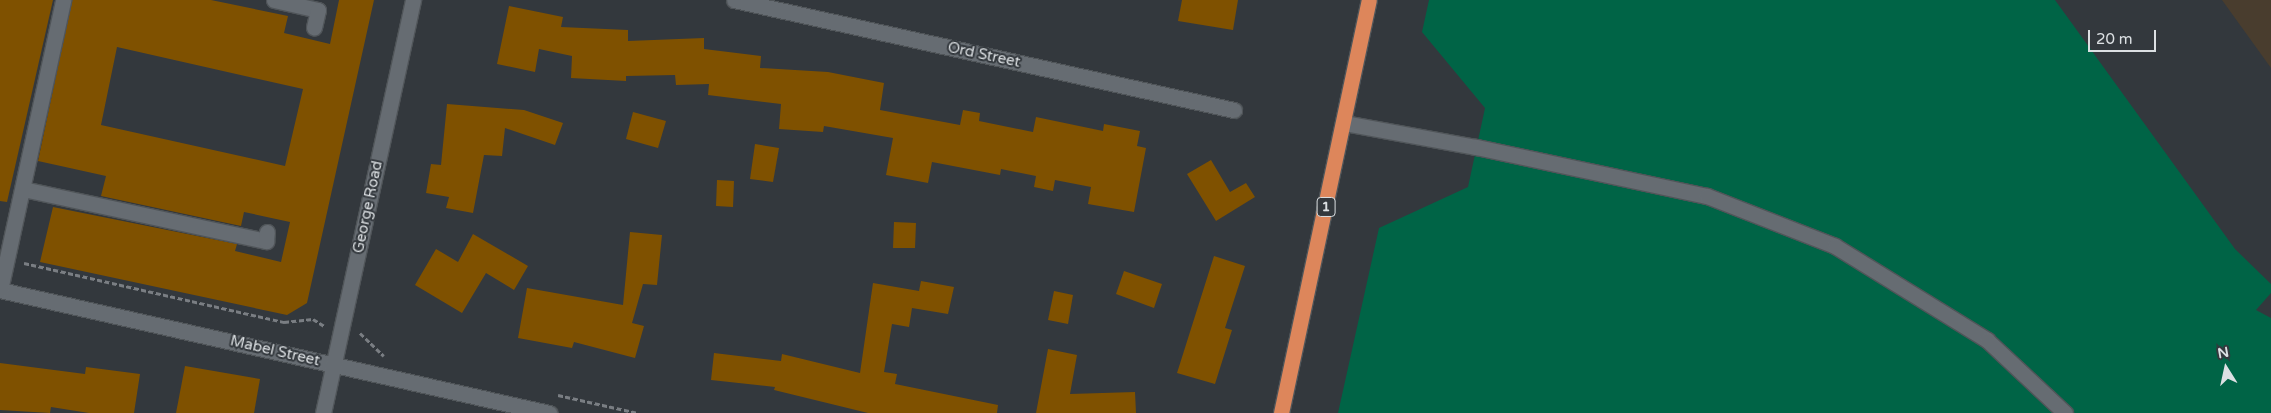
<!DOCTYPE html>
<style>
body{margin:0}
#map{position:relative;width:2271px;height:413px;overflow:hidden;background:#33383d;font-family:"Varela Round",sans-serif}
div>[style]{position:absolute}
.industrial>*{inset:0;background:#493d2e}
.green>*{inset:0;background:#006446}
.building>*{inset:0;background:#7f5100}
.path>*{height:3px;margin-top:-1.5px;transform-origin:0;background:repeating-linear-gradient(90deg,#7a7e83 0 5px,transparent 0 7.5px)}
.roads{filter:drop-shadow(1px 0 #505559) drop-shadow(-1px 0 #505559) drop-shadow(0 1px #505559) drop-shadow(0 -1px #505559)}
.minor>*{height:15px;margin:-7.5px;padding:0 7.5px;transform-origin:7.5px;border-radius:7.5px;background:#666c72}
.highway>*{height:15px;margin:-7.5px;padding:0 7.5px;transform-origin:7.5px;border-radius:7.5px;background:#dd865b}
span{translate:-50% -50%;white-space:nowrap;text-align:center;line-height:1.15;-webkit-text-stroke:4px #33383d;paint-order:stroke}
.shield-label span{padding:1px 4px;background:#33383d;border:1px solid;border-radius:4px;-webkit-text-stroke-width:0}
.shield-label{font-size:14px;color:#dce0e3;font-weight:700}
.street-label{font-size:15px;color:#dce0e3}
.north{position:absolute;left:2201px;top:343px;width:50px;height:50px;-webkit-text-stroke:4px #33383d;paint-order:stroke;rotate:350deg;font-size:14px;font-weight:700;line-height:20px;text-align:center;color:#dce0e3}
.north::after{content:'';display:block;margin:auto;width:18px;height:22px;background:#dce0e3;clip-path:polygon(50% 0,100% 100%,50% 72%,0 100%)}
.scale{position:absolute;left:2088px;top:30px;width:68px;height:22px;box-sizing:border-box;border:2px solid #dce0e3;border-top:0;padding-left:6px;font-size:15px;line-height:18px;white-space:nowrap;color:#dce0e3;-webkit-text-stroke:4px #33383d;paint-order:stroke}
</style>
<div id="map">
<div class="industrial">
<div style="clip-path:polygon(2222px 0,2271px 0,2271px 68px)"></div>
</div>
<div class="green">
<div style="clip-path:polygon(1429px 0,2055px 0,2235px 249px,2271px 284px,2271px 293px,2256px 310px,2271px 318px,2271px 413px,1338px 413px,1379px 228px,1468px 187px,1485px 108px,1422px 32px)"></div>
</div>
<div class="building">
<div style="clip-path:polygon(0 0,53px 0,7px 202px,0 201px)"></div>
<div style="clip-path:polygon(evenodd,72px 0,211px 0,288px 16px,284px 33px,330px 44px,339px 0,374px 0,307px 303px,287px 315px,40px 262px,53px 207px,237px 244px,235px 251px,281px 262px,290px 222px,244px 212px,241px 226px,101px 196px,106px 176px,38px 161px,72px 0,117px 47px,303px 89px,285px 166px,101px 125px,117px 47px)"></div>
<div style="clip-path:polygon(1182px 0,1238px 0,1233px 30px,1178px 21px)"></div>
<div style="clip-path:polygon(509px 6px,563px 17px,561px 27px,628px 30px,628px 41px,704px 38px,704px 49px,761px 56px,760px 68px,828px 72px,884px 83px,880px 110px,960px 125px,963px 110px,980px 113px,979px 121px,1033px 132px,1036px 117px,1103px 131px,1104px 124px,1140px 131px,1137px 146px,1146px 148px,1134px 212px,1088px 204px,1091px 187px,1055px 180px,1053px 191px,1034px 187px,1036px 176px,1001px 169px,1000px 175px,932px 162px,928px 183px,886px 175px,893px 138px,824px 126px,823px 132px,779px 129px,781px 104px,708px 95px,709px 84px,676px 85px,675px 75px,626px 76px,626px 81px,571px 78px,572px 56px,539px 49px,535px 72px,497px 64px)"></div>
<div style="clip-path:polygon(447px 104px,524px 110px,563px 123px,555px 145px,505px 128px,502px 156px,484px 155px,473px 213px,446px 208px,449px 197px,426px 193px,431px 164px,441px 165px)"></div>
<div style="clip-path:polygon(633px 112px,666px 121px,658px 148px,626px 139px)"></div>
<div style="clip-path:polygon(755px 144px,779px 148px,773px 182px,750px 179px)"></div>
<div style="clip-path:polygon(1211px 160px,1230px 192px,1246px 183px,1255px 197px,1216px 221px,1187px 174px)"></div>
<div style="clip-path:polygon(717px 180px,734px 181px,733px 207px,716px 206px)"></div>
<div style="clip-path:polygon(894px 222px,916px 223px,915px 248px,893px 248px)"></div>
<div style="clip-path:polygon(630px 232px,662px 235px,657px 285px,643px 284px,632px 323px,644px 326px,635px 358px,574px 342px,572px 348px,518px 338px,527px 288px,623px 305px)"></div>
<div style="clip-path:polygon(473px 234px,528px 266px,514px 290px,486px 273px,462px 313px,415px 285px,436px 249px,458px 262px)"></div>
<div style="clip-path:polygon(1214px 256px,1245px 266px,1225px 328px,1232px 330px,1215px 384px,1177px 373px)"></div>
<div style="clip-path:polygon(1124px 271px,1162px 284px,1154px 308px,1116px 294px)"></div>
<div style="clip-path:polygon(921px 281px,954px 287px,948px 314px,912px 308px,909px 327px,892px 324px,884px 372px,897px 374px,895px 384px,998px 405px,997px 413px,868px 413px,774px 390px,775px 387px,711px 380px,714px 353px,781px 361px,782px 354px,860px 373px,873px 283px,919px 291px)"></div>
<div style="clip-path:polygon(1054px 291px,1073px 295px,1068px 324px,1048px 320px)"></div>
<div style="clip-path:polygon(1048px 349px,1077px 355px,1070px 394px,1135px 392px,1136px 413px,1036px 413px)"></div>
<div style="clip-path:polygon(0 363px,85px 374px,86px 367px,140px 374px,134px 413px,89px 413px,51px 407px,50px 413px,0 410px)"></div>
<div style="clip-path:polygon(185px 366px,260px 379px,254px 413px,176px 413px)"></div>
</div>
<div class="path">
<div style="left:24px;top:263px;width:267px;rotate:12.8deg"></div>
<div style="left:284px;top:322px;width:29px;rotate:-6deg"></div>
<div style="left:313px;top:319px;width:13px;rotate:32deg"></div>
<div style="left:360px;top:333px;width:33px;rotate:44deg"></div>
<div style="left:558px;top:395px;width:82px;rotate:12.7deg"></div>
</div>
<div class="roads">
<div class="minor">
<div style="left:274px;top:0;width:45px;rotate:12.8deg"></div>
<div style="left:318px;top:10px;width:18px;rotate:103deg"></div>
<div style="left:734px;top:0;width:512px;rotate:12.41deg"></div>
<div style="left:1344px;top:123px;width:134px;rotate:10.3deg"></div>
<div style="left:1476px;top:147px;width:236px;rotate:12deg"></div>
<div style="left:1707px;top:196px;width:137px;rotate:21.3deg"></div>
<div style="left:1835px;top:246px;width:179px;rotate:31.7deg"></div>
<div style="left:1987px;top:340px;width:107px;rotate:43.1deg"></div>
<div style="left:23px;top:189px;width:249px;rotate:12.1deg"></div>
<div style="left:266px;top:241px;width:9px;rotate:-84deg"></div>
<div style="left:0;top:290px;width:563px;rotate:12.63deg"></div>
<div style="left:0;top:290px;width:297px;rotate:-77.7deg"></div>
<div style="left:323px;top:413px;width:423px;rotate:-77.7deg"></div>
</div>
<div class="highway">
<div style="left:1281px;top:413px;width:422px;rotate:-78deg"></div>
</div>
</div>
<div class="shield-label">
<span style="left:1326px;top:207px">1</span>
</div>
<div class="street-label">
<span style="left:984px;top:55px;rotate:12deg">Ord Street</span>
<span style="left:368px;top:207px;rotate:-78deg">George Road</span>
<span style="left:275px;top:351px;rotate:13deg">Mabel Street</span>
</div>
<div class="north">N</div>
<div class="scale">20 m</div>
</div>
